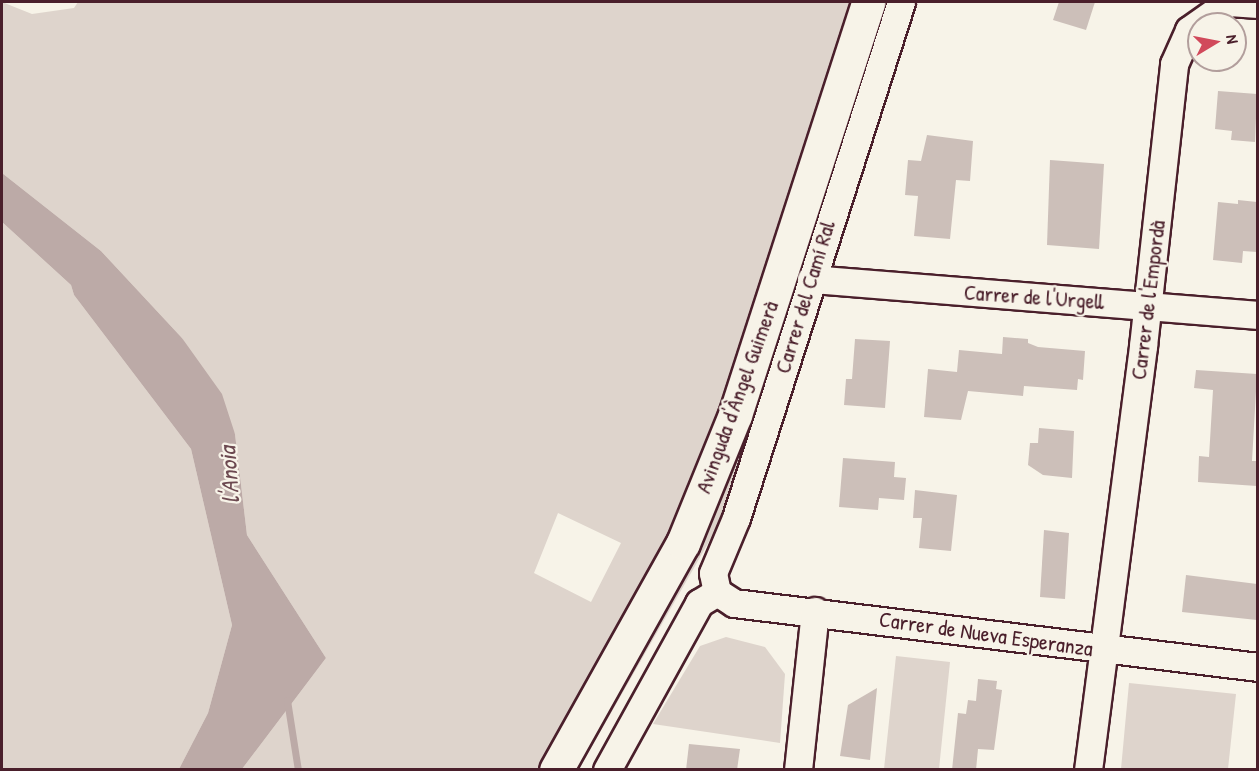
<!DOCTYPE html>
<meta charset="utf-8">
<style>
body{margin:0}
#map{position:relative;width:1259px;height:771px;overflow:hidden;background:#f7f3e8;font-family:"Patrick Hand",sans-serif}
div>[style]{position:absolute}
.green>*{inset:0;background:#ded4cc}
.water>*{inset:0;background:#bcaaa7}
.stream>*{height:7px;margin:-3.5px;padding:0 3.5px;transform-origin:3.5px;border-radius:3.5px;background:#bcaaa7}
.building>*{inset:0;background:#ccbfb9}
.roads{filter:drop-shadow(2px 0 #4a1f2b) drop-shadow(-2px 0 #4a1f2b) drop-shadow(0 2px #4a1f2b) drop-shadow(0 -2px #4a1f2b)}
.street>*{height:27px;margin:-13.5px;padding:0 13.5px;transform-origin:13.5px;border-radius:13.5px;background:#f7f3e8}
.secondary>*{height:33px;margin:-16.5px;padding:0 16.5px;transform-origin:16.5px;border-radius:16.5px;background:#f7f3e8}
span{translate:-50% -50%;white-space:nowrap;text-align:center;line-height:1.15;-webkit-text-stroke:4.5px #f7f3e8;paint-order:stroke}
.street-label{font-size:22px;color:#4a1f2b}
.water-label{font-size:24px;color:#6c4950;font-style:italic}
.frame{position:absolute;inset:0;border:3px solid #4a1f2b;pointer-events:none}
.north{position:absolute;left:1187px;top:12px;width:60px;height:60px;box-sizing:border-box;background:#f7f3e8;border:2px solid #b29e9c;border-radius:50%;rotate:80deg;font-size:16px;font-weight:700;line-height:24px;text-align:center;color:#4a1f2b}
.north::after{content:'';display:block;margin:auto;width:21px;height:27px;background:#d1495b;clip-path:polygon(50% 0,100% 100%,50% 72%,0 100%)}
</style>
<div id="map">
<div class="green">
<div style="clip-path:polygon(evenodd,2px 2px,32px 14px,74px 8px,78px 2px,883px 2px,719px 524px,579px 769px,242px 769px,326px 658px,247px 535px,235px 434px,182px 338px,101px 251px,2px 173px,2px 2px,558px 513px,621px 543px,591px 602px,534px 573px,558px 513px)"></div>
<div style="clip-path:polygon(2px 222px,71px 285px,74px 295px,191px 449px,232px 625px,208px 713px,179px 769px,2px 769px)"></div>
<div style="clip-path:polygon(726px 637px,765px 647px,785px 674px,780px 743px,653px 724px,700px 646px)"></div>
<div style="clip-path:polygon(896px 656px,950px 662px,939px 769px,884px 769px)"></div>
<div style="clip-path:polygon(1129px 683px,1236px 694px,1228px 769px,1121px 769px)"></div>
</div>
<div class="water">
<div style="clip-path:polygon(2px 173px,101px 251px,182px 338px,222px 394px,235px 434px,247px 535px,326px 658px,242px 769px,179px 769px,208px 713px,232px 625px,191px 449px,74px 295px,71px 285px,2px 222px)"></div>
</div>
<div class="stream">
<div style="left:287px;top:700px;width:71px;rotate:81.1deg"></div>
</div>
<div class="building">
<div style="clip-path:polygon(1059px 2px,1095px 2px,1086px 30px,1053px 20px)"></div>
<div style="clip-path:polygon(1218px 91px,1257px 94px,1255px 142px,1231px 140px,1232px 131px,1215px 129px)"></div>
<div style="clip-path:polygon(927px 135px,973px 141px,970px 181px,956px 180px,950px 239px,914px 236px,918px 196px,905px 195px,908px 160px,921px 161px)"></div>
<div style="clip-path:polygon(1050px 160px,1104px 164px,1099px 249px,1047px 245px)"></div>
<div style="clip-path:polygon(1238px 200px,1257px 202px,1257px 252px,1243px 251px,1242px 263px,1213px 260px,1218px 202px,1238px 204px)"></div>
<div style="clip-path:polygon(1003px 337px,1028px 339px,1028px 343px,1038px 347px,1085px 351px,1083px 380px,1078px 379px,1077px 390px,1024px 386px,1023px 396px,968px 391px,961px 420px,924px 417px,928px 369px,957px 372px,959px 350px,1002px 354px)"></div>
<div style="clip-path:polygon(855px 339px,890px 341px,885px 408px,844px 405px,846px 379px,852px 379px)"></div>
<div style="clip-path:polygon(1196px 370px,1257px 374px,1252px 461px,1257px 461px,1257px 486px,1198px 482px,1199px 456px,1209px 457px,1213px 390px,1194px 388px)"></div>
<div style="clip-path:polygon(1039px 428px,1074px 431px,1072px 478px,1043px 475px,1028px 465px,1030px 443px,1038px 443px)"></div>
<div style="clip-path:polygon(843px 458px,895px 462px,894px 477px,906px 478px,904px 500px,879px 498px,878px 510px,839px 507px)"></div>
<div style="clip-path:polygon(915px 490px,957px 495px,951px 551px,919px 548px,922px 518px,913px 518px)"></div>
<div style="clip-path:polygon(1044px 530px,1069px 533px,1065px 599px,1040px 597px)"></div>
<div style="clip-path:polygon(1186px 575px,1257px 584px,1257px 620px,1182px 612px)"></div>
<div style="clip-path:polygon(978px 679px,997px 681px,996px 689px,1002px 690px,994px 750px,978px 749px,976px 770px,952px 770px,958px 713px,966px 714px,968px 700px,976px 701px)"></div>
<div style="clip-path:polygon(877px 688px,870px 760px,840px 756px,848px 705px)"></div>
<div style="clip-path:polygon(689px 744px,740px 749px,737px 770px,686px 770px)"></div>
</div>
<div class="roads">
<div class="street">
<div style="left:811px;top:279px;width:448px;rotate:4.6deg"></div>
<div style="left:717px;top:592px;width:19px;rotate:-102deg"></div>
<div style="left:713px;top:573px;width:60px;rotate:-67.3deg"></div>
<div style="left:736px;top:518px;width:542px;rotate:-72.27deg"></div>
<div style="left:717px;top:592px;width:20px;rotate:33deg"></div>
<div style="left:734px;top:603px;width:528px;rotate:6.96deg"></div>
<div style="left:607px;top:770px;width:191px;rotate:-61.1deg"></div>
<div style="left:699px;top:603px;width:21px;rotate:-31deg"></div>
<div style="left:798px;top:770px;width:160px;rotate:-83.9deg"></div>
<div style="left:1088px;top:770px;width:428px;rotate:-82.6deg"></div>
<div style="left:1143px;top:346px;width:284px;rotate:-83.7deg"></div>
<div style="left:1174px;top:64px;width:37px;rotate:-66deg"></div>
<div style="left:1189px;top:30px;width:49px;rotate:-35deg"></div>
<div style="left:1229px;top:2px;width:29px;rotate:4deg"></div>
</div>
<div class="secondary">
<div style="left:556px;top:770px;width:260px;rotate:-60.8deg"></div>
<div style="left:683px;top:543px;width:138px;rotate:-67.9deg"></div>
<div style="left:735px;top:415px;width:434px;rotate:-72.1deg"></div>
</div>
</div>
<div class="street-label">
<span style="left:805px;top:297px;rotate:-73deg">Carrer del Camí Ral</span>
<span style="left:1034px;top:297px;rotate:4deg">Carrer de l'Urgell</span>
<span style="left:1148px;top:300px;rotate:-83deg">Carrer de l'Empordà</span>
<span style="left:737px;top:397px;rotate:-70deg">Avinguda d'Àngel Guimerà</span>
<span style="left:986px;top:634px;rotate:8deg">Carrer de Nueva Esperanza</span>
</div>
<div class="water-label">
<span style="left:229px;top:475px;rotate:-94deg">l'Anoia</span>
</div>
<div class="frame"></div>
<div class="north">N</div>
</div>
